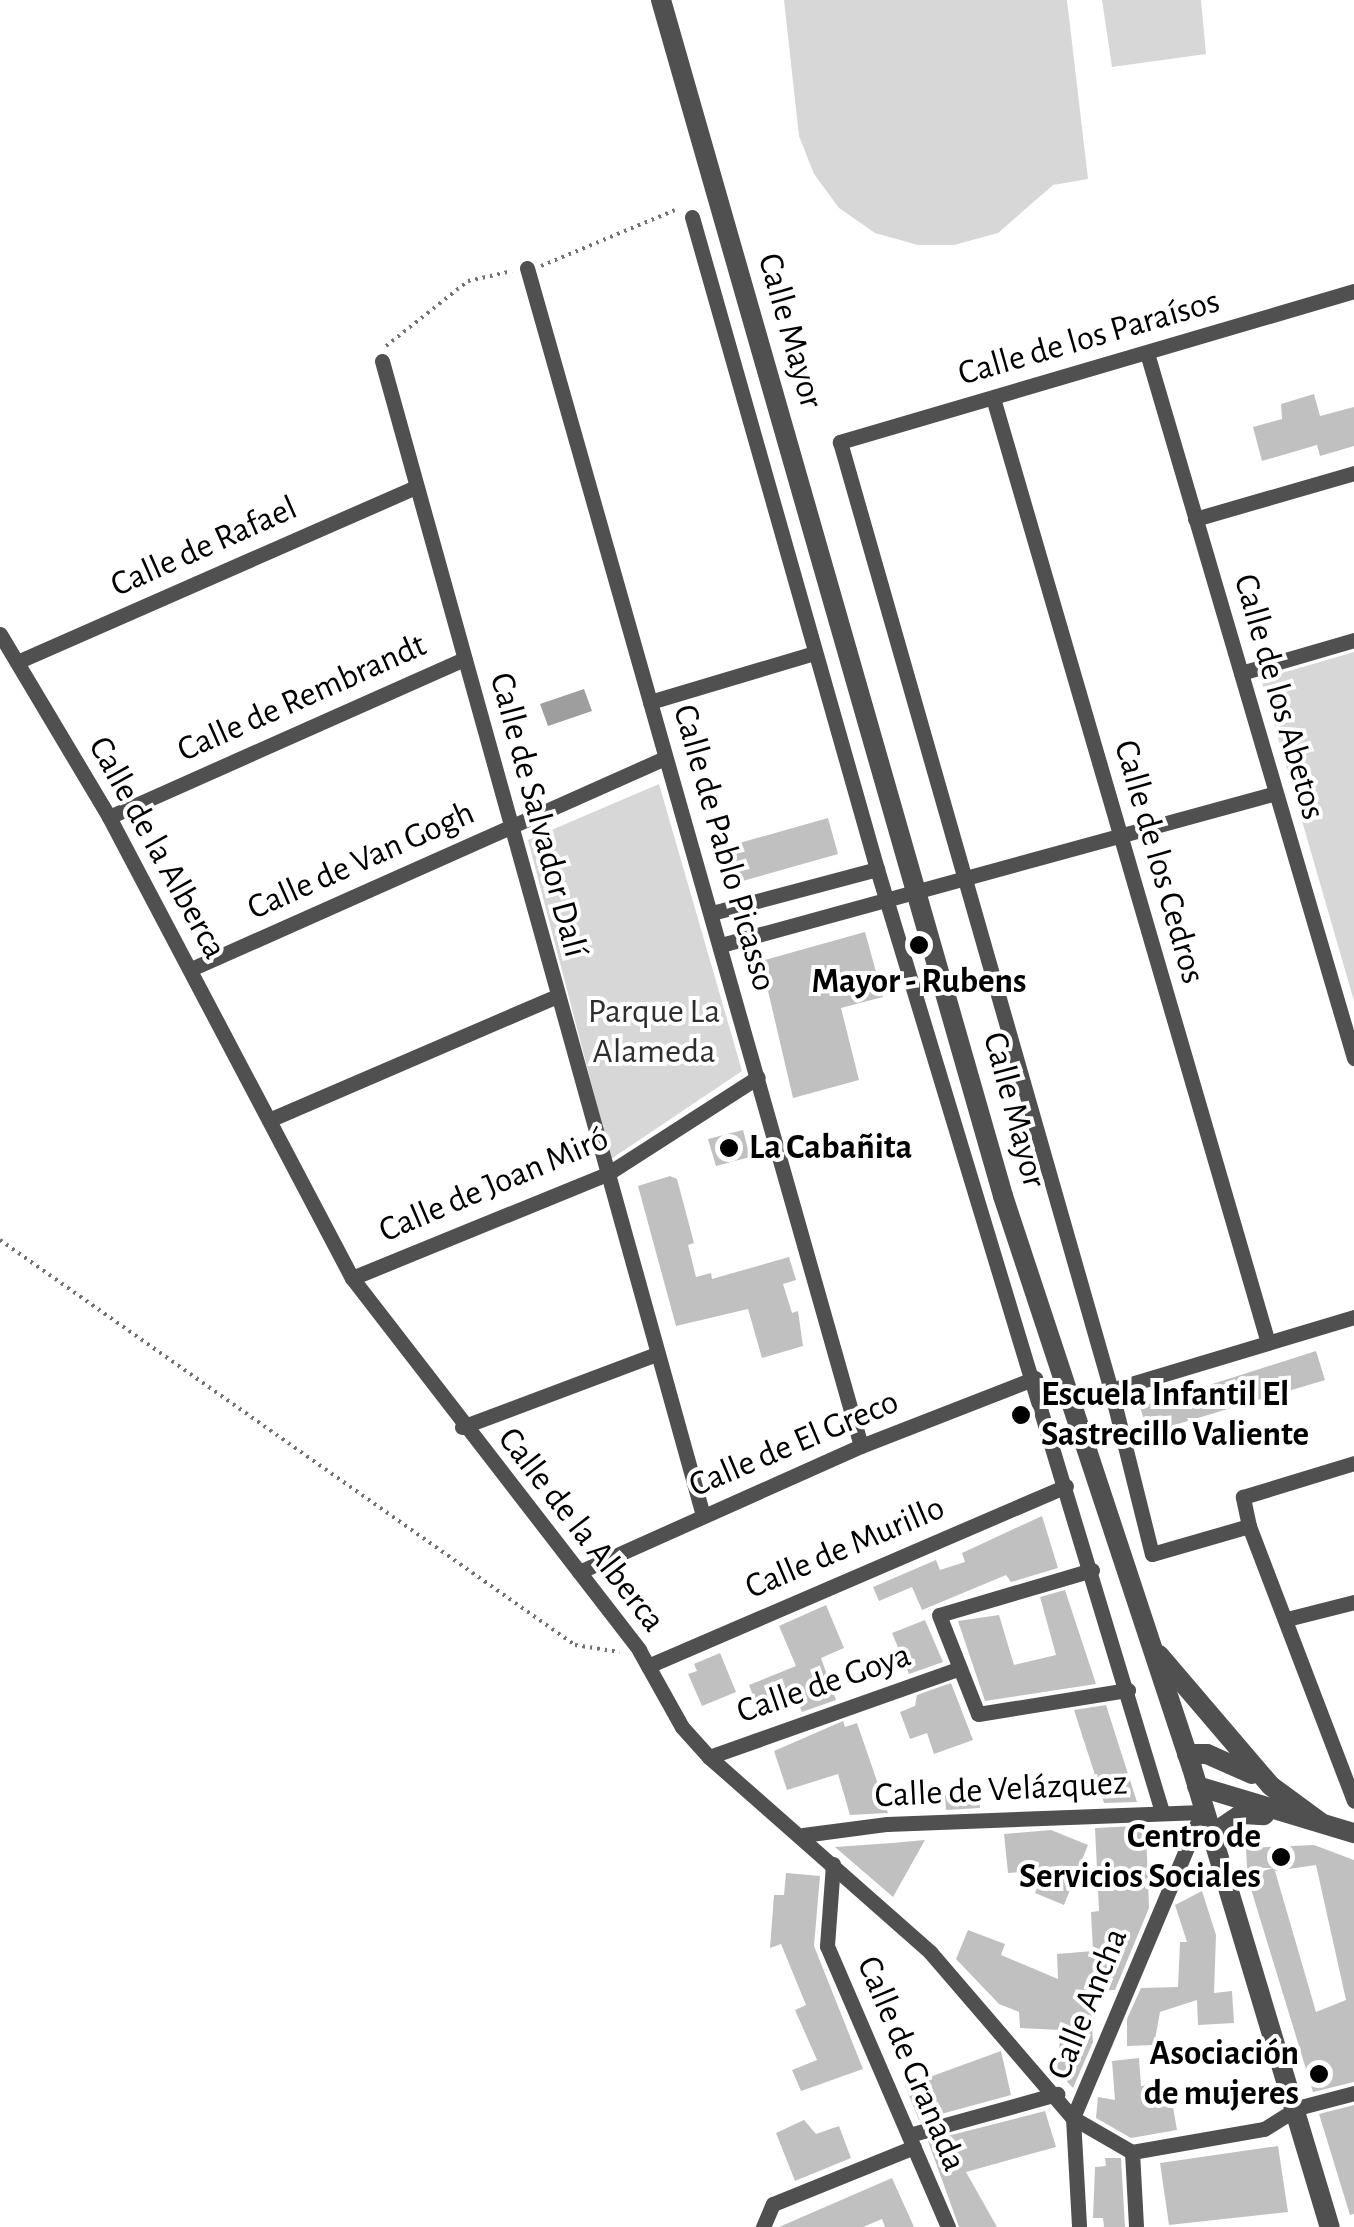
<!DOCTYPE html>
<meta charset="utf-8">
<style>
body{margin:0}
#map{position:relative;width:1354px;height:2227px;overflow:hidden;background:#fff;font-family:"Alegreya Sans",sans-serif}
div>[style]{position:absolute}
.green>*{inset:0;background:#d7d7d7}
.water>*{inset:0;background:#9e9e9e}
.building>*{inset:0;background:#c0c0c0}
.path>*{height:4px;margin-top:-2px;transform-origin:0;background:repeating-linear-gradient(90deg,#727272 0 2.5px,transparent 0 7.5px)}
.minor>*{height:15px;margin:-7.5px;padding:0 7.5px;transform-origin:7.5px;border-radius:7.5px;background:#505050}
.tertiary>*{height:20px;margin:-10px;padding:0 10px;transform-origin:10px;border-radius:10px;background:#505050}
.dots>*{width:28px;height:28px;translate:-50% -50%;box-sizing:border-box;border:5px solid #fff;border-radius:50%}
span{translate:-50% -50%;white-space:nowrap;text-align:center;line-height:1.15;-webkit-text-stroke:8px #fff;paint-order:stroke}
.street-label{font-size:35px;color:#000}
.poi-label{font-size:35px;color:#000;font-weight:700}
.left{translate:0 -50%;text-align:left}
.right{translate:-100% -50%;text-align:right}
.park-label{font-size:35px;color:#2e2e2e}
</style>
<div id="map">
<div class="green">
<div style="clip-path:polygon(784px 0,1067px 0,1088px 179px,1053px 185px,998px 233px,954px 245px,918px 245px,875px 233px,839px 208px,814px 174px,799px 136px)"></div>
<div style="clip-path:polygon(1102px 0,1201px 0,1206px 54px,1112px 67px)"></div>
<div style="clip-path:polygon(1354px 652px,1354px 1001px,1261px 679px)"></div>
<div style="clip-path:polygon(659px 784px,742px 1071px,611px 1159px,528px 840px)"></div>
</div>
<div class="water">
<div style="clip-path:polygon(584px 689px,592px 711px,548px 726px,540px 704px)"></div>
</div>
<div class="building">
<div style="clip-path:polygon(1314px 394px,1320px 416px,1354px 407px,1354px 446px,1320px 456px,1317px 445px,1262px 461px,1253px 427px,1282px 419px,1281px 404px)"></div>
<div style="clip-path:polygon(828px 818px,838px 854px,739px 882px,729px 846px)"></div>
<div style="clip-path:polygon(865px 932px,883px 997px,841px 1008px,859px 1080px,793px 1098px,761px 961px)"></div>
<div style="clip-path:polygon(743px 1130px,750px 1157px,716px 1166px,708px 1139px)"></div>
<div style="clip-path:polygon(670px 1176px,677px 1179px,694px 1243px,688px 1245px,696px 1277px,711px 1273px,712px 1279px,789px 1257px,796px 1280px,783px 1284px,792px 1313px,798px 1311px,803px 1346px,762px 1358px,748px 1309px,676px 1326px,638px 1186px)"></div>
<div style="clip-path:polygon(1316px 1351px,1325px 1380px,1148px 1433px,1140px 1407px)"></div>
<div style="clip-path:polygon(1042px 1516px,1058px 1568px,1011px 1582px,1006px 1575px,922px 1610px,912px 1587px,879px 1601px,873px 1587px,936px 1560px,940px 1570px,965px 1562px,962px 1553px)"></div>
<div style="clip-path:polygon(1065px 1590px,1096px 1684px,985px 1701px,958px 1621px,999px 1615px,1014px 1665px,1056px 1655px,1040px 1597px)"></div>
<div style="clip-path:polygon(826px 1605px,844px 1648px,821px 1658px,836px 1700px,802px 1712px,798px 1703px,762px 1718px,749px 1685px,796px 1666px,779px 1626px)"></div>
<div style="clip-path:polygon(925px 1620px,943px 1662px,909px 1674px,892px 1633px)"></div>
<div style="clip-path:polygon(720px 1653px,736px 1692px,702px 1706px,688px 1674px,697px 1671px,694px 1664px)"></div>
<div style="clip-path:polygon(951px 1683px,973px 1740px,934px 1754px,927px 1733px,910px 1739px,900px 1712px,915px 1706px,917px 1695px)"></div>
<div style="clip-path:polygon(1106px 1705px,1137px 1802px,1104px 1803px,1074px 1710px)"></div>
<div style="clip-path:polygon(843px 1721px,845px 1727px,857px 1723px,888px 1813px,850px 1815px,838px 1774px,787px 1790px,774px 1751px)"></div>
<div style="clip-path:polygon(979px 1792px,980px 1808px,946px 1810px,945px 1795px)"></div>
<div style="clip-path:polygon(1135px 1826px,1146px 1831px,1149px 1908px,1115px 1990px,1090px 1991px,1093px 2042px,1073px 2088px,1057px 2071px,1061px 2030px,1020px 2028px,1019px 2012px,999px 2004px,956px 1959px,968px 1930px,1005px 1944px,1001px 1955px,1058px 1979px,1057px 1954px,1093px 1951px,1091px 1912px,1099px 1911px,1095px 1828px)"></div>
<div style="clip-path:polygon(1051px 1830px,1088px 1845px,1064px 1905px,1035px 1893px,1044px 1870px,1008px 1873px,1004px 1834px)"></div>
<div style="clip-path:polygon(925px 1840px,893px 1897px,835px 1847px,892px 1843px)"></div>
<div style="clip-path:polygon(evenodd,1314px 1845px,1354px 1860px,1354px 2082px,1313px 2092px,1247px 1876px,1273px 1868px,1247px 1868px,1246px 1848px,1314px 1845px,1316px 1865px,1346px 2000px,1316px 2012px,1275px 1871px,1316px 1865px)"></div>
<div style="clip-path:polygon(786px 1873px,820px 1876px,814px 1946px,863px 2069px,801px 2091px,792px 2070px,817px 2060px,795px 2010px,806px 2005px,781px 1944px,770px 1948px,774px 1895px,784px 1895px)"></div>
<div style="clip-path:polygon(1202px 1891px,1216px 1935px,1214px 1993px,1232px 1991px,1234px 2023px,1198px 2025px,1197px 2000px,1160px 2012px,1154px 2045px,1127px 2046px,1127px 2019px,1141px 1988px,1178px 1987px,1180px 1942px,1187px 1942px,1175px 1905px)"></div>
<div style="clip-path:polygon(1001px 2051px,1011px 2095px,919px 2120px,905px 2086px)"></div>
<div style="clip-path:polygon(1139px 2058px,1141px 2086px,1150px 2085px,1151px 2093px,1170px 2090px,1177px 2130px,1131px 2138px,1096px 2118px,1098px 2097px,1115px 2100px,1112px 2061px)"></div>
<div style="clip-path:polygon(1354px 2105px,1354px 2214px,1350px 2215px,1319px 2114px)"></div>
<div style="clip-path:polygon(1045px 2111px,1056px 2147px,966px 2172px,997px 2227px,959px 2227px,928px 2141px)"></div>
<div style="clip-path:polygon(804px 2120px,816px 2134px,839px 2126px,851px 2158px,795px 2181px,776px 2133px)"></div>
<div style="clip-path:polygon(1278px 2146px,1288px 2212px,1169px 2225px,1160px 2163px)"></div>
<div style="clip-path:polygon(1105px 2158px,1121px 2158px,1125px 2227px,1104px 2227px,1103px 2218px,1093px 2218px,1095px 2167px,1106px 2166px)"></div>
<div style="clip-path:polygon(892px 2178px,914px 2227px,885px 2227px,882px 2219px,863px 2227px,779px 2227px)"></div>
</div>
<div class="path">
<div style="left:541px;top:266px;width:145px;rotate:-22.7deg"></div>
<div style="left:386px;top:346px;width:105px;rotate:-38.4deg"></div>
<div style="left:468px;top:281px;width:45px;rotate:-12.8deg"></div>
<div style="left:0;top:1240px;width:703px;rotate:35.16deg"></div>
<div style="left:575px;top:1645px;width:45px;rotate:9deg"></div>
</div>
<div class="minor">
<div style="left:692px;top:217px;width:678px;rotate:74.16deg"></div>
<div style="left:877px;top:869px;width:985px;rotate:73.18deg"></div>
<div style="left:527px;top:268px;width:1224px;rotate:74.17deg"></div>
<div style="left:1354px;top:291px;width:536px;rotate:163.63deg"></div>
<div style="left:840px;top:442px;width:986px;rotate:74.05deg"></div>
<div style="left:1111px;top:1390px;width:169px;rotate:76deg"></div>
<div style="left:1152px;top:1554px;width:101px;rotate:-16.1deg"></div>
<div style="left:1249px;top:1526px;width:30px;rotate:-102deg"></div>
<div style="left:1243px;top:1497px;width:116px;rotate:-17deg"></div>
<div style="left:1147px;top:353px;width:735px;rotate:73.64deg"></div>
<div style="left:382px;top:361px;width:1198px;rotate:74.46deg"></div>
<div style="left:993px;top:398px;width:984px;rotate:73.77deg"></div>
<div style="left:1195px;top:519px;width:166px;rotate:-16.1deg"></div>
<div style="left:0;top:634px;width:213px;rotate:59.2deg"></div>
<div style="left:109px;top:817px;width:521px;rotate:62.21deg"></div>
<div style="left:352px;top:1278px;width:470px;rotate:52.3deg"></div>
<div style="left:639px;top:1650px;width:88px;rotate:60.8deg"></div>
<div style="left:682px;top:1727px;width:40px;rotate:48deg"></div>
<div style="left:709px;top:1757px;width:295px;rotate:41.4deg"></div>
<div style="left:930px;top:1952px;width:219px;rotate:49.3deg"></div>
<div style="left:1073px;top:2118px;width:68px;rotate:30deg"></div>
<div style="left:1132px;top:2152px;width:134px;rotate:-9.9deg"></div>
<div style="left:1264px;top:2129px;width:39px;rotate:-32deg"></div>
<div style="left:1297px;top:2108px;width:59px;rotate:-14.7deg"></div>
<div style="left:17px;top:662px;width:436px;rotate:-23.7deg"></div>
<div style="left:1241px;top:673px;width:118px;rotate:-16.3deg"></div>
<div style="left:650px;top:702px;width:171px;rotate:-16.6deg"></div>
<div style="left:109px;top:817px;width:389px;rotate:-24deg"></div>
<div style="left:712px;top:913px;width:171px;rotate:-14.9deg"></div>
<div style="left:721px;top:945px;width:575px;rotate:-15.32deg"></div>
<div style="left:191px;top:969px;width:519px;rotate:-24deg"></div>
<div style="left:269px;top:1120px;width:314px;rotate:-23.3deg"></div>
<div style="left:352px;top:1278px;width:275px;rotate:-22.2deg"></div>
<div style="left:607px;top:1174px;width:179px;rotate:-32.7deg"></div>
<div style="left:1111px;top:1390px;width:254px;rotate:-16.7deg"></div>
<div style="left:462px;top:1427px;width:207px;rotate:-20.6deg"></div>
<div style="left:1249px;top:1526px;width:294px;rotate:69.1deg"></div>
<div style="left:1092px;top:1570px;width:159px;rotate:163.6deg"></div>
<div style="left:939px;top:1615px;width:106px;rotate:68.5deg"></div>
<div style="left:978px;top:1714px;width:152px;rotate:-9.1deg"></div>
<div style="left:579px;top:1572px;width:309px;rotate:-24.1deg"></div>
<div style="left:861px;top:1446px;width:187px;rotate:-21.3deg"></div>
<div style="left:1287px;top:1619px;width:69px;rotate:-14.2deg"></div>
<div style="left:648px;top:1666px;width:455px;rotate:-23.3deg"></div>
<div style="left:709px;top:1757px;width:266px;rotate:-19.5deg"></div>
<div style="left:803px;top:1835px;width:85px;rotate:-7.5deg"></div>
<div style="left:887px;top:1824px;width:315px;rotate:-2.2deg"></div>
<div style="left:1202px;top:1812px;width:332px;rotate:112.9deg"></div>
<div style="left:1073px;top:2118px;width:109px;rotate:86.8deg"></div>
<div style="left:833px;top:1864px;width:82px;rotate:94.2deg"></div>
<div style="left:827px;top:1946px;width:306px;rotate:66.7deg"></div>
<div style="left:909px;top:2135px;width:154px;rotate:-15.5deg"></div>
<div style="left:1132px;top:2152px;width:75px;rotate:86.9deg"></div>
<div style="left:763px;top:2227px;width:25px;rotate:-67deg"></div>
<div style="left:773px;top:2204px;width:152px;rotate:-22deg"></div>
</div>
<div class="tertiary">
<div style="left:661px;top:0;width:1244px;rotate:74.04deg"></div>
<div style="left:1003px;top:1196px;width:602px;rotate:71.72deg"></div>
<div style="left:1192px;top:1768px;width:479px;rotate:73.3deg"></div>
<div style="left:1159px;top:1655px;width:172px;rotate:49.5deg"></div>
<div style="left:1271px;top:1786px;width:61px;rotate:36.3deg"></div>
<div style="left:1187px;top:1754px;width:20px"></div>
<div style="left:1207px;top:1754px;width:49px;rotate:24deg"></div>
<div style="left:1197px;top:1786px;width:164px;rotate:16.7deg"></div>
<div style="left:1209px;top:1836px;width:40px;rotate:-34deg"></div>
<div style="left:1242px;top:1814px;width:22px;rotate:3deg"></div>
</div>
<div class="dots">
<div style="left:919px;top:945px;background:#000"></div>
<div style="left:729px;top:1148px;background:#000"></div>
<div style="left:1021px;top:1415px;background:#000"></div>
<div style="left:1281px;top:1857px;background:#000"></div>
<div style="left:1319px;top:2074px;background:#000"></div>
</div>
<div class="street-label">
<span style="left:790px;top:331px;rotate:74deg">Calle Mayor</span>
<span style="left:1089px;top:338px;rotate:-16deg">Calle de los Paraísos</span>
<span style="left:204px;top:547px;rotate:-24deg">Calle de Rafael</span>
<span style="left:1279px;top:697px;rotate:74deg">Calle de los Abetos</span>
<span style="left:302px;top:698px;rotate:-24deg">Calle de Rembrandt</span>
<span style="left:538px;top:815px;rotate:75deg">Calle de Salvador Dalí</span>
<span style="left:157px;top:848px;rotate:61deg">Calle de la Alberca</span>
<span style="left:724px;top:848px;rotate:74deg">Calle de Pablo Picasso</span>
<span style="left:361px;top:861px;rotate:-24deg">Calle de Van Gogh</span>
<span style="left:1159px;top:862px;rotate:74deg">Calle de los Cedros</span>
<span style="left:1014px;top:1110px;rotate:75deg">Calle Mayor</span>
<span style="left:494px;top:1185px;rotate:-23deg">Calle de Joan Miró</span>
<span style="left:794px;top:1444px;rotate:-23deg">Calle de El Greco</span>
<span style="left:581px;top:1530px;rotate:52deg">Calle de la Alberca</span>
<span style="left:845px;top:1548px;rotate:-23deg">Calle de Murillo</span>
<span style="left:824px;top:1684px;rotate:-19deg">Calle de Goya</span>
<span style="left:1001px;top:1790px;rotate:-3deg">Calle de Velázquez</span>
<span style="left:1088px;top:2004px;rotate:-68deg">Calle Ancha</span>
<span style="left:911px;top:2064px;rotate:67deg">Calle de Granada</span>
</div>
<div class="poi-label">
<span style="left:919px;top:982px">Mayor - Rubens</span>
<span class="left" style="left:749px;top:1148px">La Cabañita</span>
<span class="left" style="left:1041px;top:1415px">Escuela Infantil El<br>Sastrecillo Valiente</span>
<span class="right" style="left:1261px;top:1857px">Centro de<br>Servicios Sociales</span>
<span class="right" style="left:1299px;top:2074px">Asociación<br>de mujeres</span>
</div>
<div class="park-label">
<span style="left:654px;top:1032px">Parque La<br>Alameda</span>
</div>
</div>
